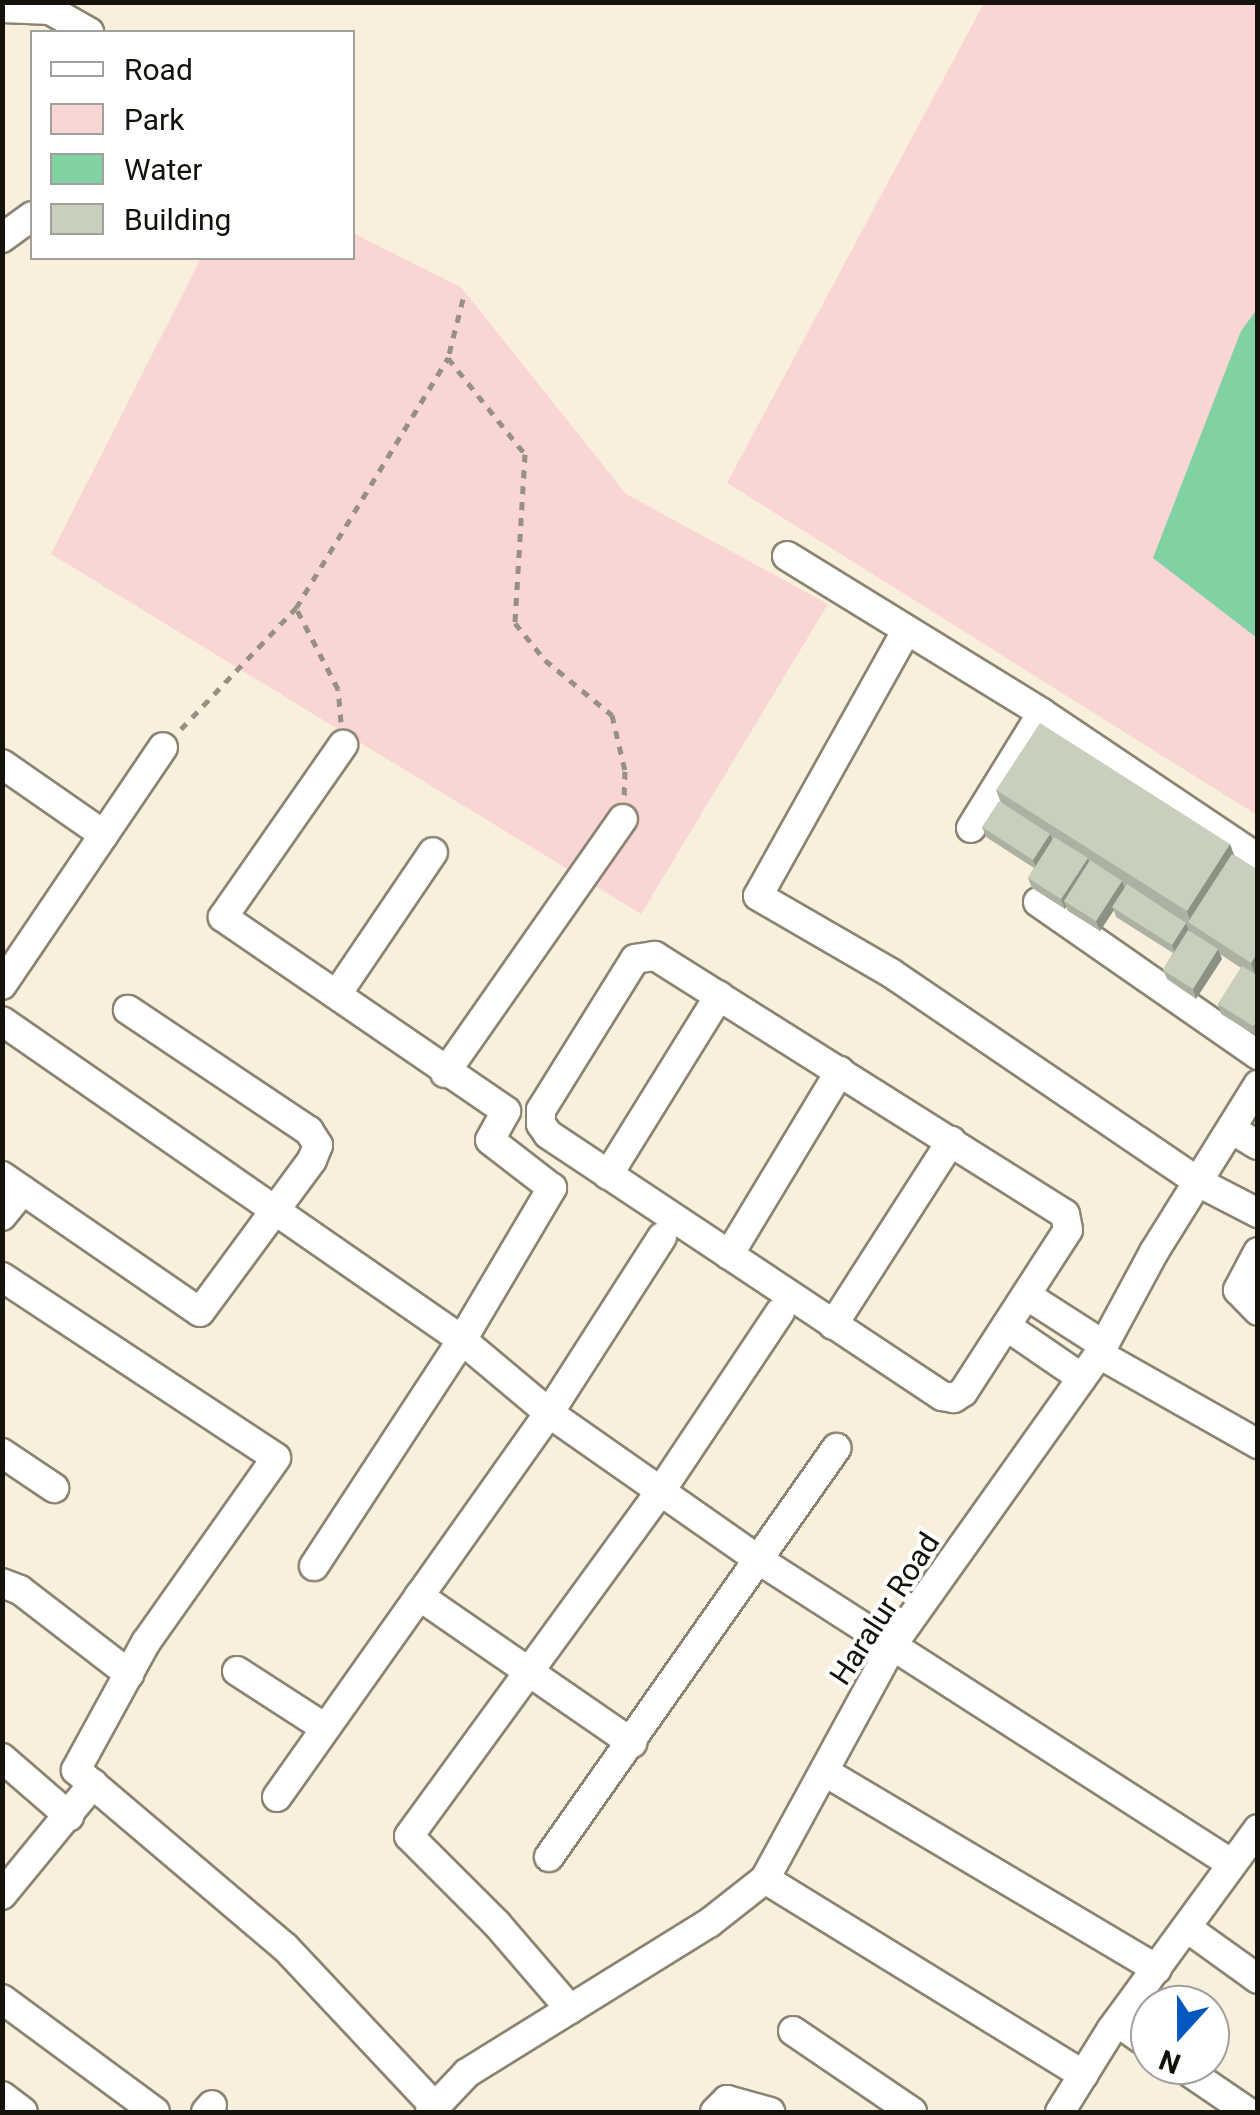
<!DOCTYPE html>
<style>
body{margin:0}
#map{position:relative;width:1260px;height:2115px;overflow:hidden;background:#f8f0dc;font-family:Roboto,sans-serif}
div>[style]{position:absolute}
.green>*{inset:0;background:#f9d5d3}
.water>*{inset:0;background:#80d2a2}
.path>*{height:5px;margin-top:-2.5px;transform-origin:0;background:repeating-linear-gradient(90deg,#979183 0 8px,transparent 0 16px)}
.roads{filter:drop-shadow(2px 0 #8b8472) drop-shadow(-2px 0 #8b8472) drop-shadow(0 2px #8b8472) drop-shadow(0 -2px #8b8472)}
.minor>*{height:28px;margin:-14px;padding:0 14px;transform-origin:14px;border-radius:14px;background:#fff}
.wall>*{inset:0;background:#acb2a2}
.shaded-wall>*{inset:0;background:#8c9184}
.building>*{inset:0;background:#c8cfbc}
span{translate:-50% -50%;white-space:nowrap;text-align:center;line-height:1.15;-webkit-text-stroke:8px #fff;paint-order:stroke}
.street-label{font-size:30px;color:#15120b}
.frame{position:absolute;inset:0;border:5px solid #15120b;pointer-events:none}
.legend{position:absolute;left:30px;top:30px;width:325px;height:230px;box-sizing:border-box;background:#fff;border:2px solid #a1a09d;margin:0;padding:12px 18px;list-style:none;font-size:30px;color:#15120b}
.legend li{display:flex;align-items:center;gap:20px;height:50px}
.legend b{width:50px;border:2px solid #a1a09d}
.north{position:absolute;left:1130px;top:1985px;width:100px;height:100px;box-sizing:border-box;background:#fff;border:2px solid #a1a09d;border-radius:50%;rotate:201deg;font-size:28px;font-weight:700;line-height:40px;text-align:center;color:#15120b}
.north::after{content:'';display:block;margin:auto;width:35px;height:45px;background:#0357c1;clip-path:polygon(50% 0,100% 100%,50% 72%,0 100%)}
</style>
<div id="map">
<div class="green">
<div style="clip-path:polygon(984px 3px,1257px 3px,1257px 815px,727px 483px)"></div>
<div style="clip-path:polygon(353px 233px,461px 287px,626px 494px,828px 604px,641px 914px,51px 554px,201px 258px,352px 258px)"></div>
</div>
<div class="water">
<div style="clip-path:polygon(1257px 309px,1257px 638px,1153px 558px,1241px 331px)"></div>
</div>
<div class="path">
<div style="left:463px;top:299px;width:61px;rotate:104.3deg"></div>
<div style="left:448px;top:358px;width:123px;rotate:51.3deg"></div>
<div style="left:525px;top:454px;width:169px;rotate:93.4deg"></div>
<div style="left:515px;top:623px;width:48px;rotate:51deg"></div>
<div style="left:545px;top:660px;width:87px;rotate:39.4deg"></div>
<div style="left:612px;top:715px;width:57px;rotate:76.9deg"></div>
<div style="left:625px;top:771px;width:25px;rotate:92deg"></div>
<div style="left:341px;top:722px;width:33px;rotate:-95deg"></div>
<div style="left:338px;top:689px;width:91px;rotate:-117.4deg"></div>
<div style="left:296px;top:608px;width:293px;rotate:-58.7deg"></div>
<div style="left:181px;top:729px;width:167px;rotate:-46.5deg"></div>
</div>
<div class="roads">
<div class="minor">
<div style="left:2px;top:8px;width:48px;rotate:2.4deg"></div>
<div style="left:50px;top:10px;width:45px;rotate:29.4deg"></div>
<div style="left:2px;top:238px;width:37px;rotate:-36deg"></div>
<div style="left:787px;top:556px;width:299px;rotate:31.6deg"></div>
<div style="left:1042px;top:713px;width:260px;rotate:33.9deg"></div>
<div style="left:905px;top:633px;width:301px;rotate:119.2deg"></div>
<div style="left:758px;top:896px;width:154px;rotate:30.1deg"></div>
<div style="left:891px;top:973px;width:371px;rotate:34.2deg"></div>
<div style="left:1198px;top:1182px;width:68px;rotate:27.3deg"></div>
<div style="left:2px;top:764px;width:124px;rotate:34.8deg"></div>
<div style="left:971px;top:828px;width:135px;rotate:-58.3deg"></div>
<div style="left:1038px;top:902px;width:268px;rotate:34.8deg"></div>
<div style="left:655px;top:956px;width:484px;rotate:32.2deg"></div>
<div style="left:1065px;top:1214px;width:16px;rotate:79deg"></div>
<div style="left:1068px;top:1230px;width:193px;rotate:122.9deg"></div>
<div style="left:963px;top:1392px;width:11px;rotate:146deg"></div>
<div style="left:954px;top:1398px;width:12px;rotate:-171deg"></div>
<div style="left:942px;top:1396px;width:473px;rotate:-146.4deg"></div>
<div style="left:548px;top:1134px;width:12px;rotate:-125deg"></div>
<div style="left:541px;top:1124px;width:14px;rotate:-90deg"></div>
<div style="left:541px;top:1110px;width:178px;rotate:-58.1deg"></div>
<div style="left:635px;top:959px;width:20px;rotate:-9deg"></div>
<div style="left:2px;top:985px;width:287px;rotate:-55.9deg"></div>
<div style="left:337px;top:994px;width:171px;rotate:-55.9deg"></div>
<div style="left:2px;top:1021px;width:560px;rotate:34.74deg"></div>
<div style="left:462px;top:1340px;width:114px;rotate:40deg"></div>
<div style="left:549px;top:1413px;width:256px;rotate:35deg"></div>
<div style="left:759px;top:1560px;width:562px;rotate:32.73deg"></div>
<div style="left:445px;top:1073px;width:310px;rotate:-55deg"></div>
<div style="left:1231px;top:1129px;width:31px;rotate:31deg"></div>
<div style="left:608px;top:1175px;width:211px;rotate:-58.2deg"></div>
<div style="left:2px;top:1176px;width:240px;rotate:34.5deg"></div>
<div style="left:200px;top:1312px;width:189px;rotate:-53.6deg"></div>
<div style="left:312px;top:1160px;width:16px;rotate:-68deg"></div>
<div style="left:318px;top:1145px;width:17px;rotate:-123deg"></div>
<div style="left:309px;top:1131px;width:218px;rotate:-146.2deg"></div>
<div style="left:2px;top:1216px;width:33px;rotate:-51deg"></div>
<div style="left:1258px;top:1252px;width:43px;rotate:117.8deg"></div>
<div style="left:1238px;top:1290px;width:29px;rotate:46deg"></div>
<div style="left:729px;top:1255px;width:215px;rotate:-58.9deg"></div>
<div style="left:2px;top:1277px;width:328px;rotate:33.4deg"></div>
<div style="left:276px;top:1458px;width:225px;rotate:125.2deg"></div>
<div style="left:146px;top:1642px;width:146px;rotate:118.7deg"></div>
<div style="left:76px;top:1770px;width:274px;rotate:40.3deg"></div>
<div style="left:285px;top:1947px;width:219px;rotate:46.8deg"></div>
<div style="left:1026px;top:1295px;width:93px;rotate:32.7deg"></div>
<div style="left:833px;top:1325px;width:219px;rotate:-57.3deg"></div>
<div style="left:1006px;top:1326px;width:92px;rotate:34.4deg"></div>
<div style="left:1099px;top:1354px;width:183px;rotate:29.5deg"></div>
<div style="left:2px;top:1453px;width:63px;rotate:33.9deg"></div>
<div style="left:314px;top:1566px;width:270px;rotate:-56.8deg"></div>
<div style="left:462px;top:1340px;width:177px;rotate:-59.4deg"></div>
<div style="left:552px;top:1188px;width:78px;rotate:-142.3deg"></div>
<div style="left:490px;top:1140px;width:33px;rotate:-61deg"></div>
<div style="left:506px;top:1111px;width:343px;rotate:-145.6deg"></div>
<div style="left:223px;top:917px;width:210px;rotate:-55.1deg"></div>
<div style="left:2px;top:1583px;width:19px;rotate:21deg"></div>
<div style="left:20px;top:1590px;width:138px;rotate:37.6deg"></div>
<div style="left:419px;top:1596px;width:259px;rotate:34.6deg"></div>
<div style="left:237px;top:1671px;width:105px;rotate:32.9deg"></div>
<div style="left:2px;top:1758px;width:89px;rotate:40.9deg"></div>
<div style="left:825px;top:1772px;width:386px;rotate:30.7deg"></div>
<div style="left:277px;top:1797px;width:471px;rotate:-54.7deg"></div>
<div style="left:549px;top:1413px;width:209px;rotate:-57.3deg"></div>
<div style="left:549px;top:1857px;width:500px;rotate:-54.9deg"></div>
<div style="left:765px;top:1879px;width:374px;rotate:31.6deg"></div>
<div style="left:2px;top:1895px;width:144px;rotate:-50.7deg"></div>
<div style="left:1187px;top:1928px;width:87px;rotate:35.7deg"></div>
<div style="left:2px;top:1999px;width:190px;rotate:36.4deg"></div>
<div style="left:570px;top:2009px;width:112px;rotate:-130.7deg"></div>
<div style="left:497px;top:1924px;width:124px;rotate:-135deg"></div>
<div style="left:409px;top:1836px;width:426px;rotate:-53.9deg"></div>
<div style="left:660px;top:1492px;width:216px;rotate:-56.3deg"></div>
<div style="left:1117px;top:2022px;width:40px;rotate:34.9deg"></div>
<div style="left:793px;top:2031px;width:144px;rotate:34.2deg"></div>
<div style="left:1179px;top:2065px;width:83px;rotate:34.3deg"></div>
<div style="left:2px;top:2096px;width:26px;rotate:37deg"></div>
<div style="left:206px;top:2112px;width:9px;rotate:-49deg"></div>
<div style="left:430px;top:2112px;width:54px;rotate:-46.5deg"></div>
<div style="left:467px;top:2073px;width:285px;rotate:-31.8deg"></div>
<div style="left:709px;top:1923px;width:71px;rotate:-38.2deg"></div>
<div style="left:765px;top:1879px;width:268px;rotate:-61.4deg"></div>
<div style="left:893px;top:1644px;width:356px;rotate:-54.6deg"></div>
<div style="left:1099px;top:1354px;width:116px;rotate:-61.7deg"></div>
<div style="left:1154px;top:1252px;width:197px;rotate:-58.1deg"></div>
<div style="left:715px;top:2112px;width:17px;rotate:-45deg"></div>
<div style="left:727px;top:2100px;width:45px;rotate:15.6deg"></div>
<div style="left:1060px;top:2112px;width:97px;rotate:-58.1deg"></div>
<div style="left:1111px;top:2030px;width:249px;rotate:-53.8deg"></div>
</div>
</div>
<div class="wall">
<div style="clip-path:polygon(996px 790px,1230px 844px,1234px 855px,1258px 870px,1257px 1036px,1221px 1014px,1218px 1004px,1241px 968px,1220px 954px,1222px 959px,1196px 999px,1167px 979px,1163px 970px,1173px 953px,1116px 917px,1114px 910px,1100px 931px,1068px 911px,1066px 907px,1065px 909px,1032px 888px,1028px 878px,1034px 868px,986px 837px,982px 827px,1001px 803px)"></div>
</div>
<div class="shaded-wall">
<div style="clip-path:polygon(1050px 834px,1054px 844px,1037px 870px,1033px 860px)"></div>
<div style="clip-path:polygon(1230px 844px,1237px 863px,1191px 924px,1187px 911px)"></div>
<div style="clip-path:polygon(1088px 858px,1091px 868px,1064px 901px,1066px 907px,1065px 909px,1061px 899px)"></div>
<div style="clip-path:polygon(1122px 881px,1126px 891px,1112px 907px,1114px 910px,1100px 931px,1096px 921px)"></div>
<div style="clip-path:polygon(1186px 923px,1190px 933px,1176px 955px,1172px 945px)"></div>
<div style="clip-path:polygon(1218px 949px,1222px 959px,1196px 999px,1193px 989px)"></div>
<div style="clip-path:polygon(1258px 952px,1258px 975px,1256px 977px,1251px 963px)"></div>
</div>
<div class="building">
<div style="clip-path:polygon(1040px 723px,1230px 844px,1187px 911px,996px 790px)"></div>
<div style="clip-path:polygon(999px 801px,1050px 834px,1033px 860px,982px 827px)"></div>
<div style="clip-path:polygon(1054px 837px,1088px 858px,1061px 899px,1028px 878px)"></div>
<div style="clip-path:polygon(1232px 854px,1258px 870px,1258px 952px,1251px 963px,1188px 922px)"></div>
<div style="clip-path:polygon(1090px 860px,1122px 881px,1096px 921px,1064px 901px)"></div>
<div style="clip-path:polygon(1127px 884px,1186px 923px,1172px 945px,1112px 907px)"></div>
<div style="clip-path:polygon(1188px 930px,1218px 949px,1193px 989px,1163px 970px)"></div>
<div style="clip-path:polygon(1242px 966px,1258px 976px,1258px 1020px,1253px 1026px,1218px 1004px)"></div>
</div>
<div class="street-label">
<span style="left:885px;top:1609px;rotate:-57deg">Haralur Road</span>
</div>
<div class="frame"></div>
<ul class="legend">
<li><b style="height:12px;background:#fff"></b>Road</li>
<li><b style="height:28px;background:#f9d5d3"></b>Park</li>
<li><b style="height:28px;background:#80d2a2"></b>Water</li>
<li><b style="height:28px;background:#c8cfbc"></b>Building</li>
</ul>
<div class="north">N</div>
</div>
